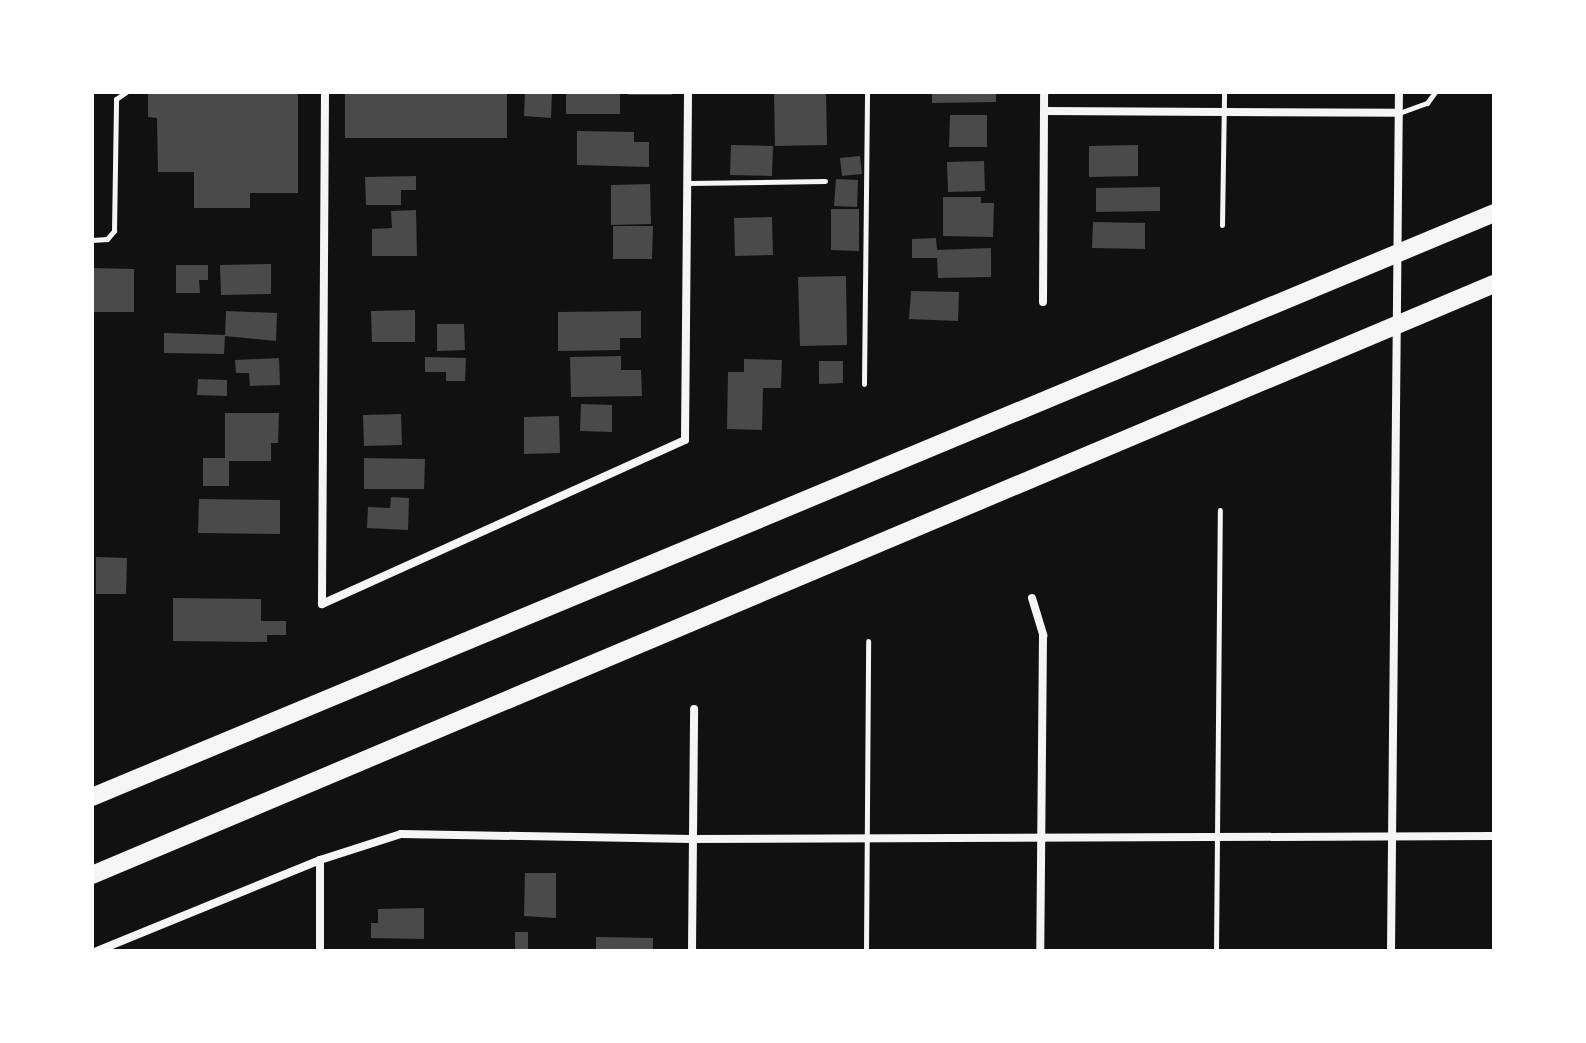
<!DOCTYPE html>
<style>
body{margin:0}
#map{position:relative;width:1586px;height:1043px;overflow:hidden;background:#111;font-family:"Alegreya Sans",sans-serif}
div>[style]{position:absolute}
.building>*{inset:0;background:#4a4a4a}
.service>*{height:5px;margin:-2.5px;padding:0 2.5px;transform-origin:2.5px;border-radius:2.5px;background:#f5f5f5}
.minor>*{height:8px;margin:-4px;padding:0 4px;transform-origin:4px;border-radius:4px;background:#f5f5f5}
.motorway>*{height:18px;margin:-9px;padding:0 9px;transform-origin:9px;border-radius:9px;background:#f5f5f5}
span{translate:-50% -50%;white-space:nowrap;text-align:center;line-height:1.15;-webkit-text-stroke:6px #fff;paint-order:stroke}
.frame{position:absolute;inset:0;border:94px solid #fff;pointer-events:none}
</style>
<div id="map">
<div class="building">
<div style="clip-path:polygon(148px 92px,298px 92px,298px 193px,250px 193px,250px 208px,194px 208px,194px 172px,158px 172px,157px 118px,148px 117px)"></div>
<div style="clip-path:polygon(345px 92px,507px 92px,507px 138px,345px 138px)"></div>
<div style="clip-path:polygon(525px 92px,552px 92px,551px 118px,524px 116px)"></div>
<div style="clip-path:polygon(566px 92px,620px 92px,620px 114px,566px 114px)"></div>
<div style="clip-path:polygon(628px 92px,672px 92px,672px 95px,628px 95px)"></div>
<div style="clip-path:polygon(774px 92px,826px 92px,827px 145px,775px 146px)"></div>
<div style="clip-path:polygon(932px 92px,996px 92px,996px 102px,932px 103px)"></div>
<div style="clip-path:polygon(950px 115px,987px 115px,987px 147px,949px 147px)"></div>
<div style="clip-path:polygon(577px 131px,634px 132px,634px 142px,649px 142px,649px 167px,577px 165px)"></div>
<div style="clip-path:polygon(731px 145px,773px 146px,772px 176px,730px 175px)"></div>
<div style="clip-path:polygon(1138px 145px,1138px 176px,1089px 177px,1089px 146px)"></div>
<div style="clip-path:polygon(860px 156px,862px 174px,842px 176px,840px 158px)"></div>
<div style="clip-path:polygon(984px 161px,985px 191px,948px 192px,947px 162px)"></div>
<div style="clip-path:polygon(416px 176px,416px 190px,401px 190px,401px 205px,366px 205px,365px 177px)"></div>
<div style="clip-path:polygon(836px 179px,858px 180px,857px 207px,834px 206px)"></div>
<div style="clip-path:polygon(650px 184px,651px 224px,611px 225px,611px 185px)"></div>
<div style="clip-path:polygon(1160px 187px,1160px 211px,1096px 212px,1096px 188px)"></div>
<div style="clip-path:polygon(943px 197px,981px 197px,981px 203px,994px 203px,993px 237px,943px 236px)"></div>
<div style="clip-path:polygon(831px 209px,859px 209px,859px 251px,831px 250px)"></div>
<div style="clip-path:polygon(416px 210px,417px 256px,372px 256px,372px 229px,392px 228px,391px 211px)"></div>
<div style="clip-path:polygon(772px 217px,773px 255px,735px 256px,734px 218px)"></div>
<div style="clip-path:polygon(1093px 222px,1145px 223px,1145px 249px,1092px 248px)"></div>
<div style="clip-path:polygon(613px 226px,653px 226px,652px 259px,613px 259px)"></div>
<div style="clip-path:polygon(936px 238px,937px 250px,991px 248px,991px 277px,938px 278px,937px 258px,912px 258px,912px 239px)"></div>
<div style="clip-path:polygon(271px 264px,271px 294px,221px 295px,220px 265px)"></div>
<div style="clip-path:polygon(176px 265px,208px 265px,208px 280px,199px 280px,200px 293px,176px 293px)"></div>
<div style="clip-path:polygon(92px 268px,134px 269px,134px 312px,92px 312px)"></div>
<div style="clip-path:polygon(846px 276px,847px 345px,800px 346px,798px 277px)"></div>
<div style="clip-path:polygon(911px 291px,959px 292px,958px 321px,909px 319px)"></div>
<div style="clip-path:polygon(415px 310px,415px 342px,372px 342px,371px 311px)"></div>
<div style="clip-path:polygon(226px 311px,277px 313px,276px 341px,225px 336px)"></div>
<div style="clip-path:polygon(641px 311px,641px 338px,620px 338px,620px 350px,558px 351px,558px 312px)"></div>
<div style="clip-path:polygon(437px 324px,464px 324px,465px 350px,437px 351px)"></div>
<div style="clip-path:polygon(164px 333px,225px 335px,224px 354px,164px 353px)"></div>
<div style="clip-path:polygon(621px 356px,621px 370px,641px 370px,642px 396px,571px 397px,570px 357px)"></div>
<div style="clip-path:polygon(425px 357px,466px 358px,465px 381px,446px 381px,446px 372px,425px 372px)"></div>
<div style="clip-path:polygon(279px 358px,280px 385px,250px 386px,249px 373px,236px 373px,235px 360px)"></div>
<div style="clip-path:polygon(744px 359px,782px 360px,781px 388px,763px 388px,762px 430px,727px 429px,728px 372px,744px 372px)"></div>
<div style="clip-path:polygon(819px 361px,843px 361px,843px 383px,819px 384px)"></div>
<div style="clip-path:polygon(198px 379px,227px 380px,227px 396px,197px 395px)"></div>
<div style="clip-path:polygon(581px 404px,612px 405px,612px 432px,580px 431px)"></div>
<div style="clip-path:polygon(225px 413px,279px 413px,278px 443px,271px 443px,271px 461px,229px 461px,229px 486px,203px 486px,203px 458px,225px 458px)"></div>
<div style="clip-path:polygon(401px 414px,402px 445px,364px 446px,363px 415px)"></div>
<div style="clip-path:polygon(559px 416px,560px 453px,524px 454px,524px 417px)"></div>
<div style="clip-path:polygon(364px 458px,425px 459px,424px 489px,364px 489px)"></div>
<div style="clip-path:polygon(391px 497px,409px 498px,408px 530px,367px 528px,368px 507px,390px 508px)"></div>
<div style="clip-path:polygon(199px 499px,280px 500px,280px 534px,198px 533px)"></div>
<div style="clip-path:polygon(96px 557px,127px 558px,126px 594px,96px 594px)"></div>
<div style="clip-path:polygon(173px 598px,261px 599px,261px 621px,286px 621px,286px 635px,267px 635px,267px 642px,173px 641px)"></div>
<div style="clip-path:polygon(525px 873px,556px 873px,556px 918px,524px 916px)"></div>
<div style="clip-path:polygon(424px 908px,424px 939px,371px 938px,371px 923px,378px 923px,378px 909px)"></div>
<div style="clip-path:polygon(515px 932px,528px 932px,528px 951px,515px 951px)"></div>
<div style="clip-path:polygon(596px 937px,653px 938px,653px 951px,596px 951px)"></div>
</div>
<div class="service">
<div style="left:1399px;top:113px;width:30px;rotate:-20deg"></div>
<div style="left:1427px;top:103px;width:14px;rotate:-54deg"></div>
<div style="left:688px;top:183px;width:137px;rotate:-0.8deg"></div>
<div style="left:1222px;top:225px;width:133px;rotate:-89.1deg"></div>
<div style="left:92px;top:240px;width:15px;rotate:-4deg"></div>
<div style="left:107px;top:239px;width:11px;rotate:-49deg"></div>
<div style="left:114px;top:231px;width:132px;rotate:-89.1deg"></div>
<div style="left:116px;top:99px;width:12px;rotate:-35deg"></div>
<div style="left:864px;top:384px;width:292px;rotate:-89.4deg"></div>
<div style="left:866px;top:951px;width:310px;rotate:-89.6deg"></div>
<div style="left:1216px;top:951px;width:441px;rotate:-89.5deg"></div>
</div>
<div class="minor">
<div style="left:325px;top:92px;width:512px;rotate:90.34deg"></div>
<div style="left:322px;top:604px;width:398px;rotate:-24.3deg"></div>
<div style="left:685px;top:440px;width:348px;rotate:-89.5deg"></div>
<div style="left:1044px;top:111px;width:355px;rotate:0.3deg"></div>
<div style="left:1043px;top:302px;width:210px;rotate:-89.7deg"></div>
<div style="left:1032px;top:598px;width:39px;rotate:73deg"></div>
<div style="left:1043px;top:635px;width:316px;rotate:90.5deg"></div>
<div style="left:97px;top:951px;width:241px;rotate:-22.2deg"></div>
<div style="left:320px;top:860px;width:85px;rotate:-17.8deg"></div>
<div style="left:401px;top:834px;width:291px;rotate:1deg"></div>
<div style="left:692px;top:839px;width:802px;rotate:-0.21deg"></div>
<div style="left:320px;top:951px;width:91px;rotate:-90deg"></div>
<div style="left:692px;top:951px;width:242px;rotate:-89.5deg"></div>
<div style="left:1391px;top:951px;width:859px;rotate:-89.47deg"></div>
</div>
<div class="motorway">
<div style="left:92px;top:797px;width:1519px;rotate:-22.61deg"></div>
<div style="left:92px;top:875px;width:1521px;rotate:-22.86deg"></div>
</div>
<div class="frame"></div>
</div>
